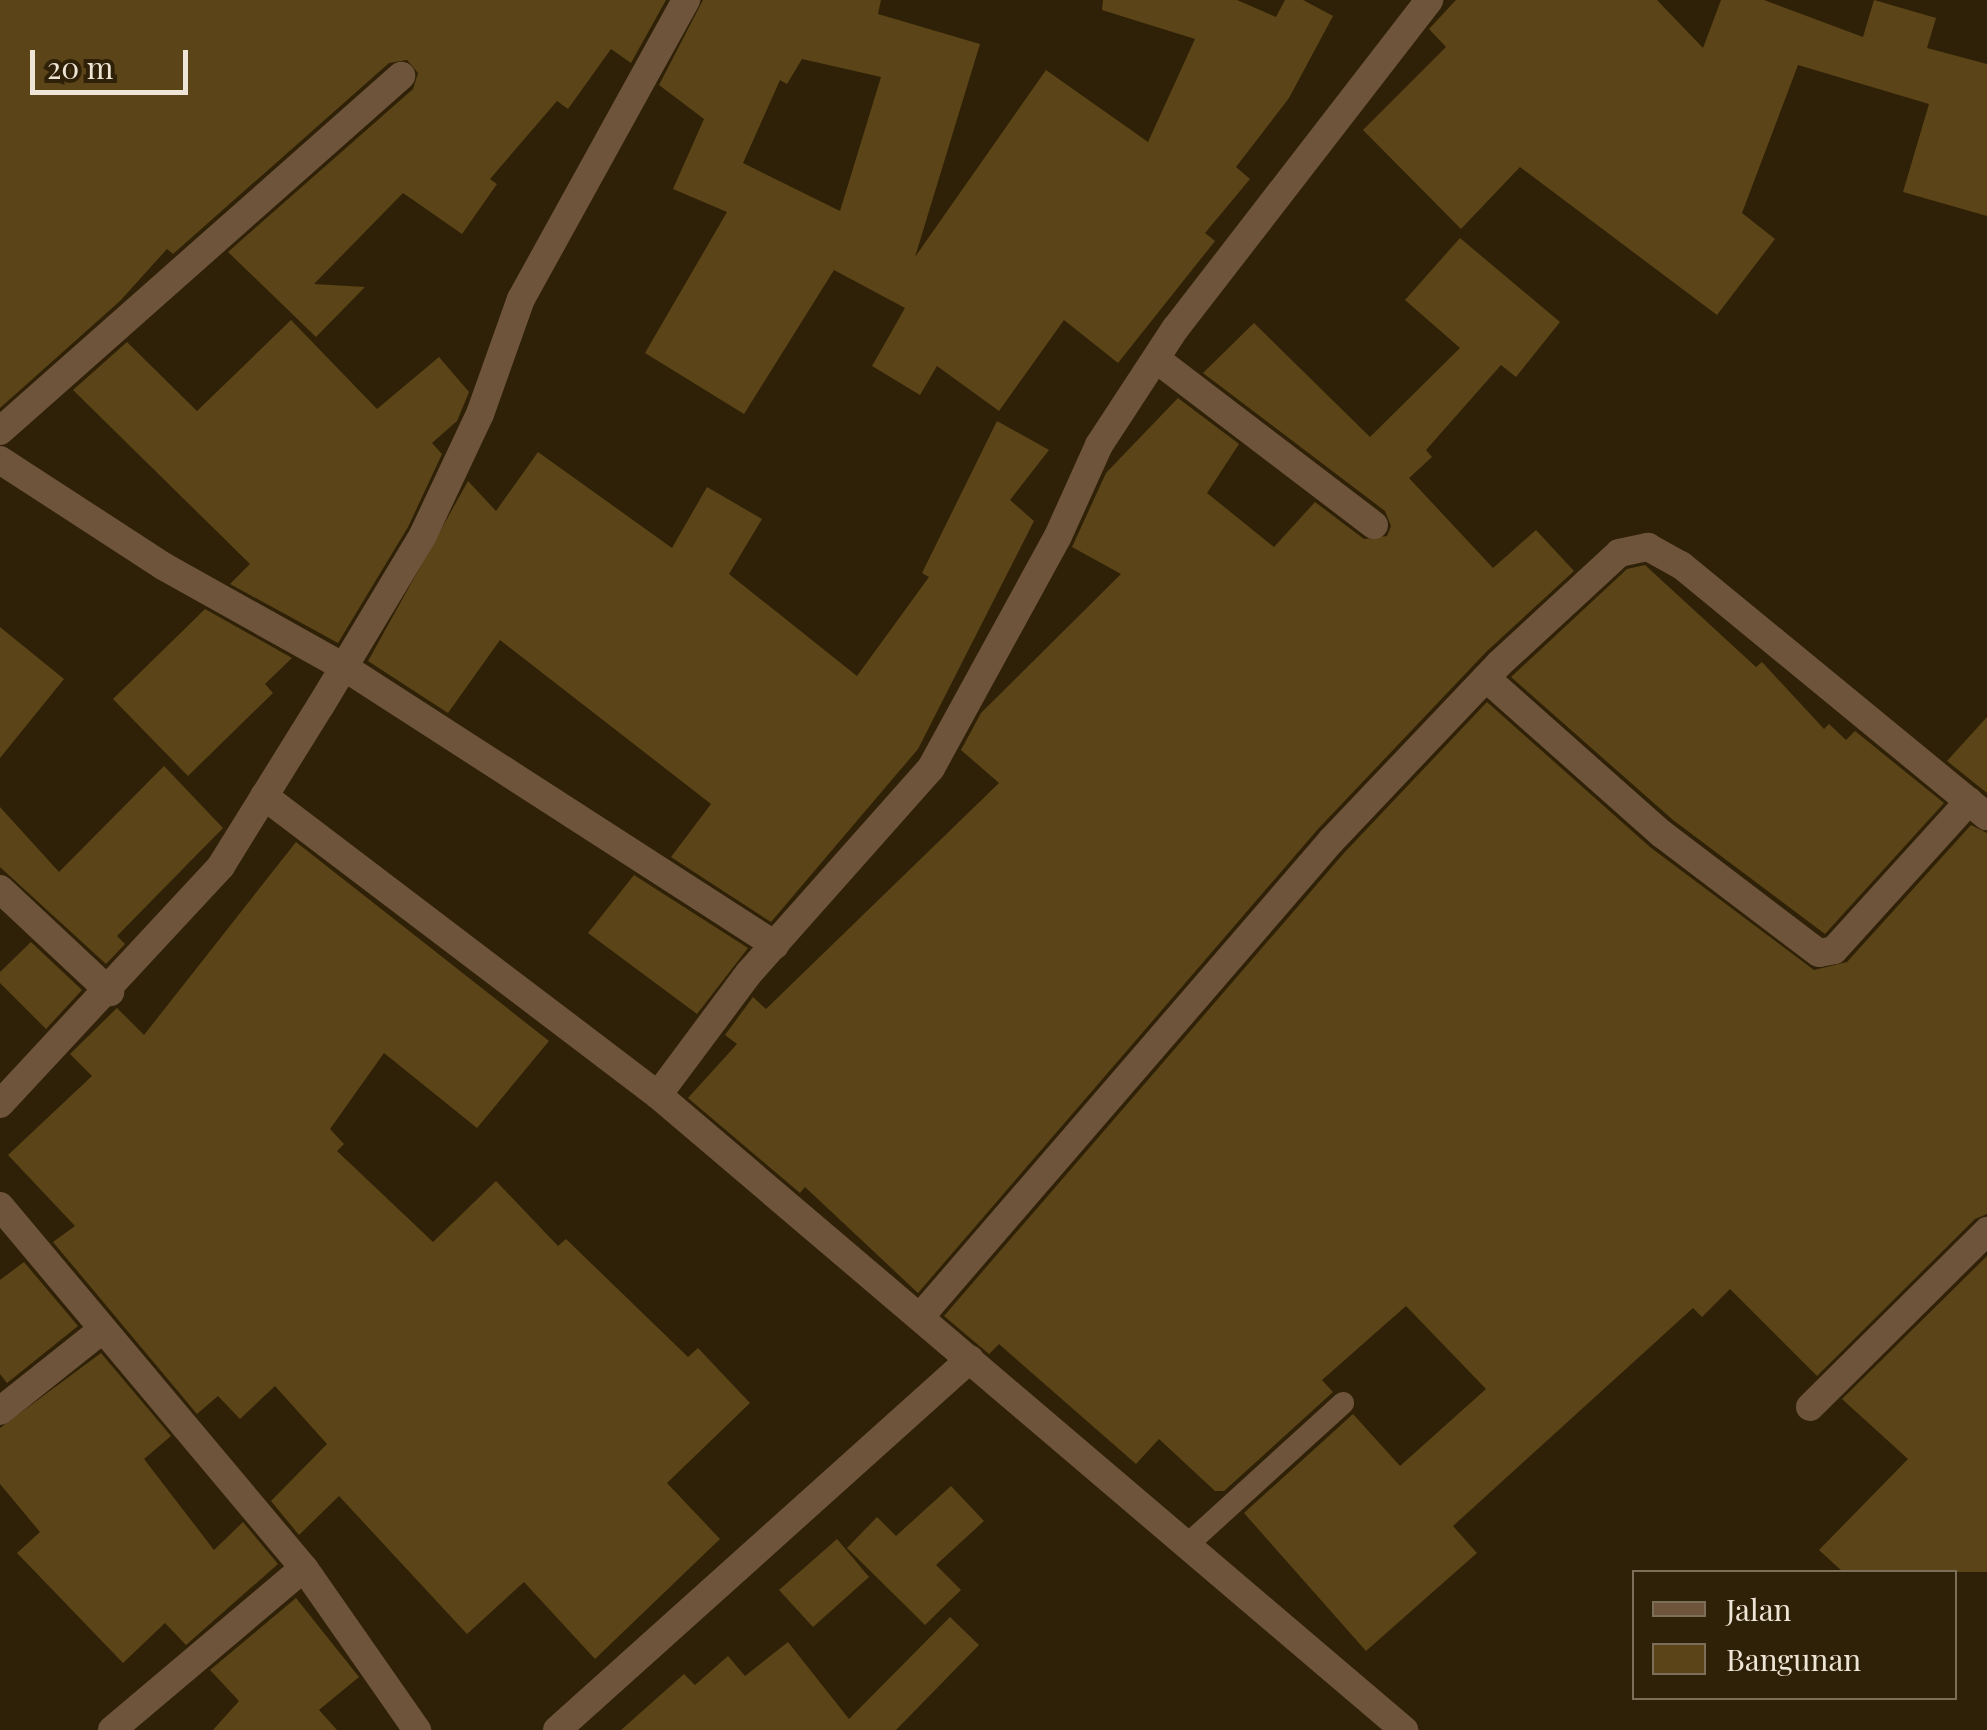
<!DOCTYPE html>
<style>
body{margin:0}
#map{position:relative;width:1987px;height:1730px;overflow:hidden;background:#2f2107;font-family:"Playfair Display",serif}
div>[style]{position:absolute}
.building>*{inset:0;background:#5b4417}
.service>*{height:22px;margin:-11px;padding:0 11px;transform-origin:11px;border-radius:11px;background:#6f543c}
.minor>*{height:28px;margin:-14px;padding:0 14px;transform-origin:14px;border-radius:14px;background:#6f543c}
span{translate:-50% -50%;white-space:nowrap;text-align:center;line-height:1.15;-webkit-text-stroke:9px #2f2107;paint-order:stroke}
.legend{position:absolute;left:1632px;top:1570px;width:325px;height:130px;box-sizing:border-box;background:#2f2107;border:2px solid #7b6f5a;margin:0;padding:12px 18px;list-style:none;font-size:30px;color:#eee5d6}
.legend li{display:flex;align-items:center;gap:20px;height:50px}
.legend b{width:50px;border:2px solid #7b6f5a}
.scale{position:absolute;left:30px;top:50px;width:158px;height:45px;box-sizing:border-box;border:5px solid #eee5d6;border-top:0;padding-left:12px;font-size:30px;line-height:35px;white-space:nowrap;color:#eee5d6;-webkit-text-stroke:8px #2f2107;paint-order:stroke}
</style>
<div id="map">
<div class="building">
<div style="clip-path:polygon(0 0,666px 0,631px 63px,611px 49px,568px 109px,557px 101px,490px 179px,497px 184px,462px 234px,403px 193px,314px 284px,365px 287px,316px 337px,228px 252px,413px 89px,418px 73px,407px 60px,389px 63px,173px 254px,167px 249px,120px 301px,0 408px)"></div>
<div style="clip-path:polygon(evenodd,703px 0,881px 0,878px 14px,980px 44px,915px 257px,1046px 70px,1148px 142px,1195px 39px,1102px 10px,1103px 0,1237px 0,1276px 17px,1285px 0,1303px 0,1333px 16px,1289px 98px,1236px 167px,1250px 179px,1205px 233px,1215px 241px,1118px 363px,1064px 320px,999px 411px,937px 366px,920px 395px,872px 366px,905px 308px,834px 270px,744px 414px,645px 353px,727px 212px,673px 189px,704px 119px,659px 85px,703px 0,802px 59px,881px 77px,840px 211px,743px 163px,780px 80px,787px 84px,802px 59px)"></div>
<div style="clip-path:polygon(1456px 0,1657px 0,1703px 48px,1721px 0,1764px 0,1863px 37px,1874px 0,1936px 18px,1927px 48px,1987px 64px,1987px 216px,1903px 192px,1929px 104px,1798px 65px,1742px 213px,1775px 239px,1717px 315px,1520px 167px,1461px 229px,1363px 130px,1446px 47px,1429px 29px)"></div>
<div style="clip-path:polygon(1460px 238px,1560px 322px,1516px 377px,1501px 365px,1426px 450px,1432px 457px,1409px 478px,1493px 568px,1536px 530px,1574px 571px,1487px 651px,1318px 829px,918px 1293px,805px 1187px,800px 1193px,688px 1098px,737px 1044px,725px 1035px,753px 997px,766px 1009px,999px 783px,961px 750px,981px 713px,1121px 574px,1072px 547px,1106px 473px,1178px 398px,1239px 444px,1207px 493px,1274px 547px,1315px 502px,1364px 539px,1387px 536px,1391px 526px,1385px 511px,1203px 373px,1254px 323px,1370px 437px,1460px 348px,1405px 300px)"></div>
<div style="clip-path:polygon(291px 320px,377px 409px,439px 357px,469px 392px,457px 421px,432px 443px,442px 454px,408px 527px,338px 643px,230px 584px,250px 564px,73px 390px,127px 342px,197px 411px)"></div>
<div style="clip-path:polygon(997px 421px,1049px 450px,1010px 500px,1034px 521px,918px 749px,771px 922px,671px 857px,711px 804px,500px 640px,448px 713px,368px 661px,468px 481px,496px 511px,538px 452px,672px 548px,707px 487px,762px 519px,729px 574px,857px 676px,929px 577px,922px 573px)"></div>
<div style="clip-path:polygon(1645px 565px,1756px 667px,1762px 662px,1824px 729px,1829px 724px,1846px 740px,1855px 731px,1944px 803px,1825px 934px,1673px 820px,1511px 677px,1627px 569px)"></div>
<div style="clip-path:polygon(205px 609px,292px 658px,265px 684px,273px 693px,188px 776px,113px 699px)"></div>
<div style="clip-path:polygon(0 627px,64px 679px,0 758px)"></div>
<div style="clip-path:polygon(1487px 702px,1650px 847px,1814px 970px,1847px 962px,1971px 825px,1987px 833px,1987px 1214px,1975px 1219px,1817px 1376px,1730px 1289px,1702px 1317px,1693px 1308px,1453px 1526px,1477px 1553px,1366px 1651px,1244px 1513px,1353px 1414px,1400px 1466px,1486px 1389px,1406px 1306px,1322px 1380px,1333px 1392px,1224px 1491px,1215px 1491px,1159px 1439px,1136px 1464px,999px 1344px,989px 1354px,944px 1316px,1344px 853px)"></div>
<div style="clip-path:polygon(1987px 717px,1987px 793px,1947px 761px)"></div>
<div style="clip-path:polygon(164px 766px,223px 828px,117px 936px,125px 944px,106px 964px,0 867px,0 807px,59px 872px)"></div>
<div style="clip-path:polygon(296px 842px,549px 1041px,477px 1128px,384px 1053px,330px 1129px,344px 1144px,337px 1151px,433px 1242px,496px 1181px,558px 1246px,566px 1239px,688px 1357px,698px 1348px,750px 1403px,667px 1483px,720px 1539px,595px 1659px,524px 1582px,467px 1634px,339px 1496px,299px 1535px,271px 1501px,327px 1444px,275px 1386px,240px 1419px,218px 1396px,197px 1414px,53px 1242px,75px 1226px,8px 1155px,92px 1076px,70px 1054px,117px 1008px,144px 1035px)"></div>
<div style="clip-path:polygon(634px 875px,748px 948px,697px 1014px,588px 933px)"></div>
<div style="clip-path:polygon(31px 942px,82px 990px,46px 1029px,0 983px,0 972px)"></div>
<div style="clip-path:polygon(1987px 1256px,1987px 1572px,1843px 1572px,1819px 1550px,1908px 1459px,1842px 1399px)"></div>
<div style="clip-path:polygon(24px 1262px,78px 1326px,7px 1383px,0 1374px,0 1280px)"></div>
<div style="clip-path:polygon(101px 1353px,171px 1436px,144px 1459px,214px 1550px,243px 1522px,278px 1564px,186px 1645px,165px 1623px,123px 1663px,17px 1553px,40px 1532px,0 1484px,0 1428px)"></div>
<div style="clip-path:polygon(951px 1486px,984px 1521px,936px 1565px,961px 1590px,925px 1625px,847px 1548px,877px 1517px,896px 1536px)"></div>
<div style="clip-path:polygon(837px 1539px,869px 1577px,813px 1627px,779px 1590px)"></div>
<div style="clip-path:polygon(296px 1598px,359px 1677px,319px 1710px,337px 1730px,213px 1730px,239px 1701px,210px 1670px)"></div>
<div style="clip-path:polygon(950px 1617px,979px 1645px,896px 1730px,621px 1730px,684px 1674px,695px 1685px,728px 1656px,745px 1676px,788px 1642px,849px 1719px)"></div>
</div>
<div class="service">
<div style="left:1187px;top:1545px;width:211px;rotate:-42.3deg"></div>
</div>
<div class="minor">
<div style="left:1156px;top:359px;width:274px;rotate:37.3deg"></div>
<div style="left:0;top:431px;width:536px;rotate:-41.52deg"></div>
<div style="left:0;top:460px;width:194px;rotate:33deg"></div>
<div style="left:163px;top:566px;width:207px;rotate:29.2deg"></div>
<div style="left:344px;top:667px;width:513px;rotate:32.82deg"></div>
<div style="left:1486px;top:678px;width:235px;rotate:41.6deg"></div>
<div style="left:1662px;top:834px;width:197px;rotate:37.2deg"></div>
<div style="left:1819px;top:953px;width:15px;rotate:-11deg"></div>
<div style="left:1834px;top:950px;width:201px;rotate:-47.8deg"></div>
<div style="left:264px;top:796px;width:495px;rotate:37.2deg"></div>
<div style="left:658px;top:1095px;width:980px;rotate:40.4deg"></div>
<div style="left:0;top:889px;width:151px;rotate:43.1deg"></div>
<div style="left:658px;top:1095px;width:152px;rotate:-53.3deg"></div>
<div style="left:749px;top:973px;width:274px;rotate:-48.4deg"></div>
<div style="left:931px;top:768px;width:264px;rotate:-61.3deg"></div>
<div style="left:1058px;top:536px;width:100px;rotate:-65.7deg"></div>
<div style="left:1099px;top:445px;width:139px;rotate:-56.8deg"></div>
<div style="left:1175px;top:329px;width:416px;rotate:-52.3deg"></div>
<div style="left:0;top:1104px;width:325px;rotate:-47.1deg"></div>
<div style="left:221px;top:866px;width:190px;rotate:-58.2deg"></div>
<div style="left:321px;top:705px;width:198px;rotate:-59deg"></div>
<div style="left:423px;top:535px;width:134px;rotate:-64.8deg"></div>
<div style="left:480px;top:414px;width:122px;rotate:-70.4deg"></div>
<div style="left:521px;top:299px;width:342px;rotate:-61.1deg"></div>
<div style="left:0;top:1206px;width:473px;rotate:50deg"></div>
<div style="left:304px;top:1568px;width:198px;rotate:55.1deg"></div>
<div style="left:920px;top:1317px;width:629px;rotate:-49.19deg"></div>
<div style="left:1331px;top:841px;width:245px;rotate:-46.5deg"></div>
<div style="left:1500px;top:663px;width:162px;rotate:-42.7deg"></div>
<div style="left:1619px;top:553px;width:30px;rotate:-12deg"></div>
<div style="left:1648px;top:547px;width:38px;rotate:29deg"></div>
<div style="left:1681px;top:565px;width:396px;rotate:39.4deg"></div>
<div style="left:1810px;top:1407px;width:250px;rotate:-44.8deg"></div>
<div style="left:0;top:1411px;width:130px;rotate:-38.5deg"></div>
<div style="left:112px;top:1730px;width:251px;rotate:-40.2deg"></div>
<div style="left:557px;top:1730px;width:555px;rotate:-41.93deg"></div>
</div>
<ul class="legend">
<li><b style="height:12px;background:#6f543c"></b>Jalan</li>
<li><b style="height:28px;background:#5b4417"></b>Bangunan</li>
</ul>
<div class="scale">20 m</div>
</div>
